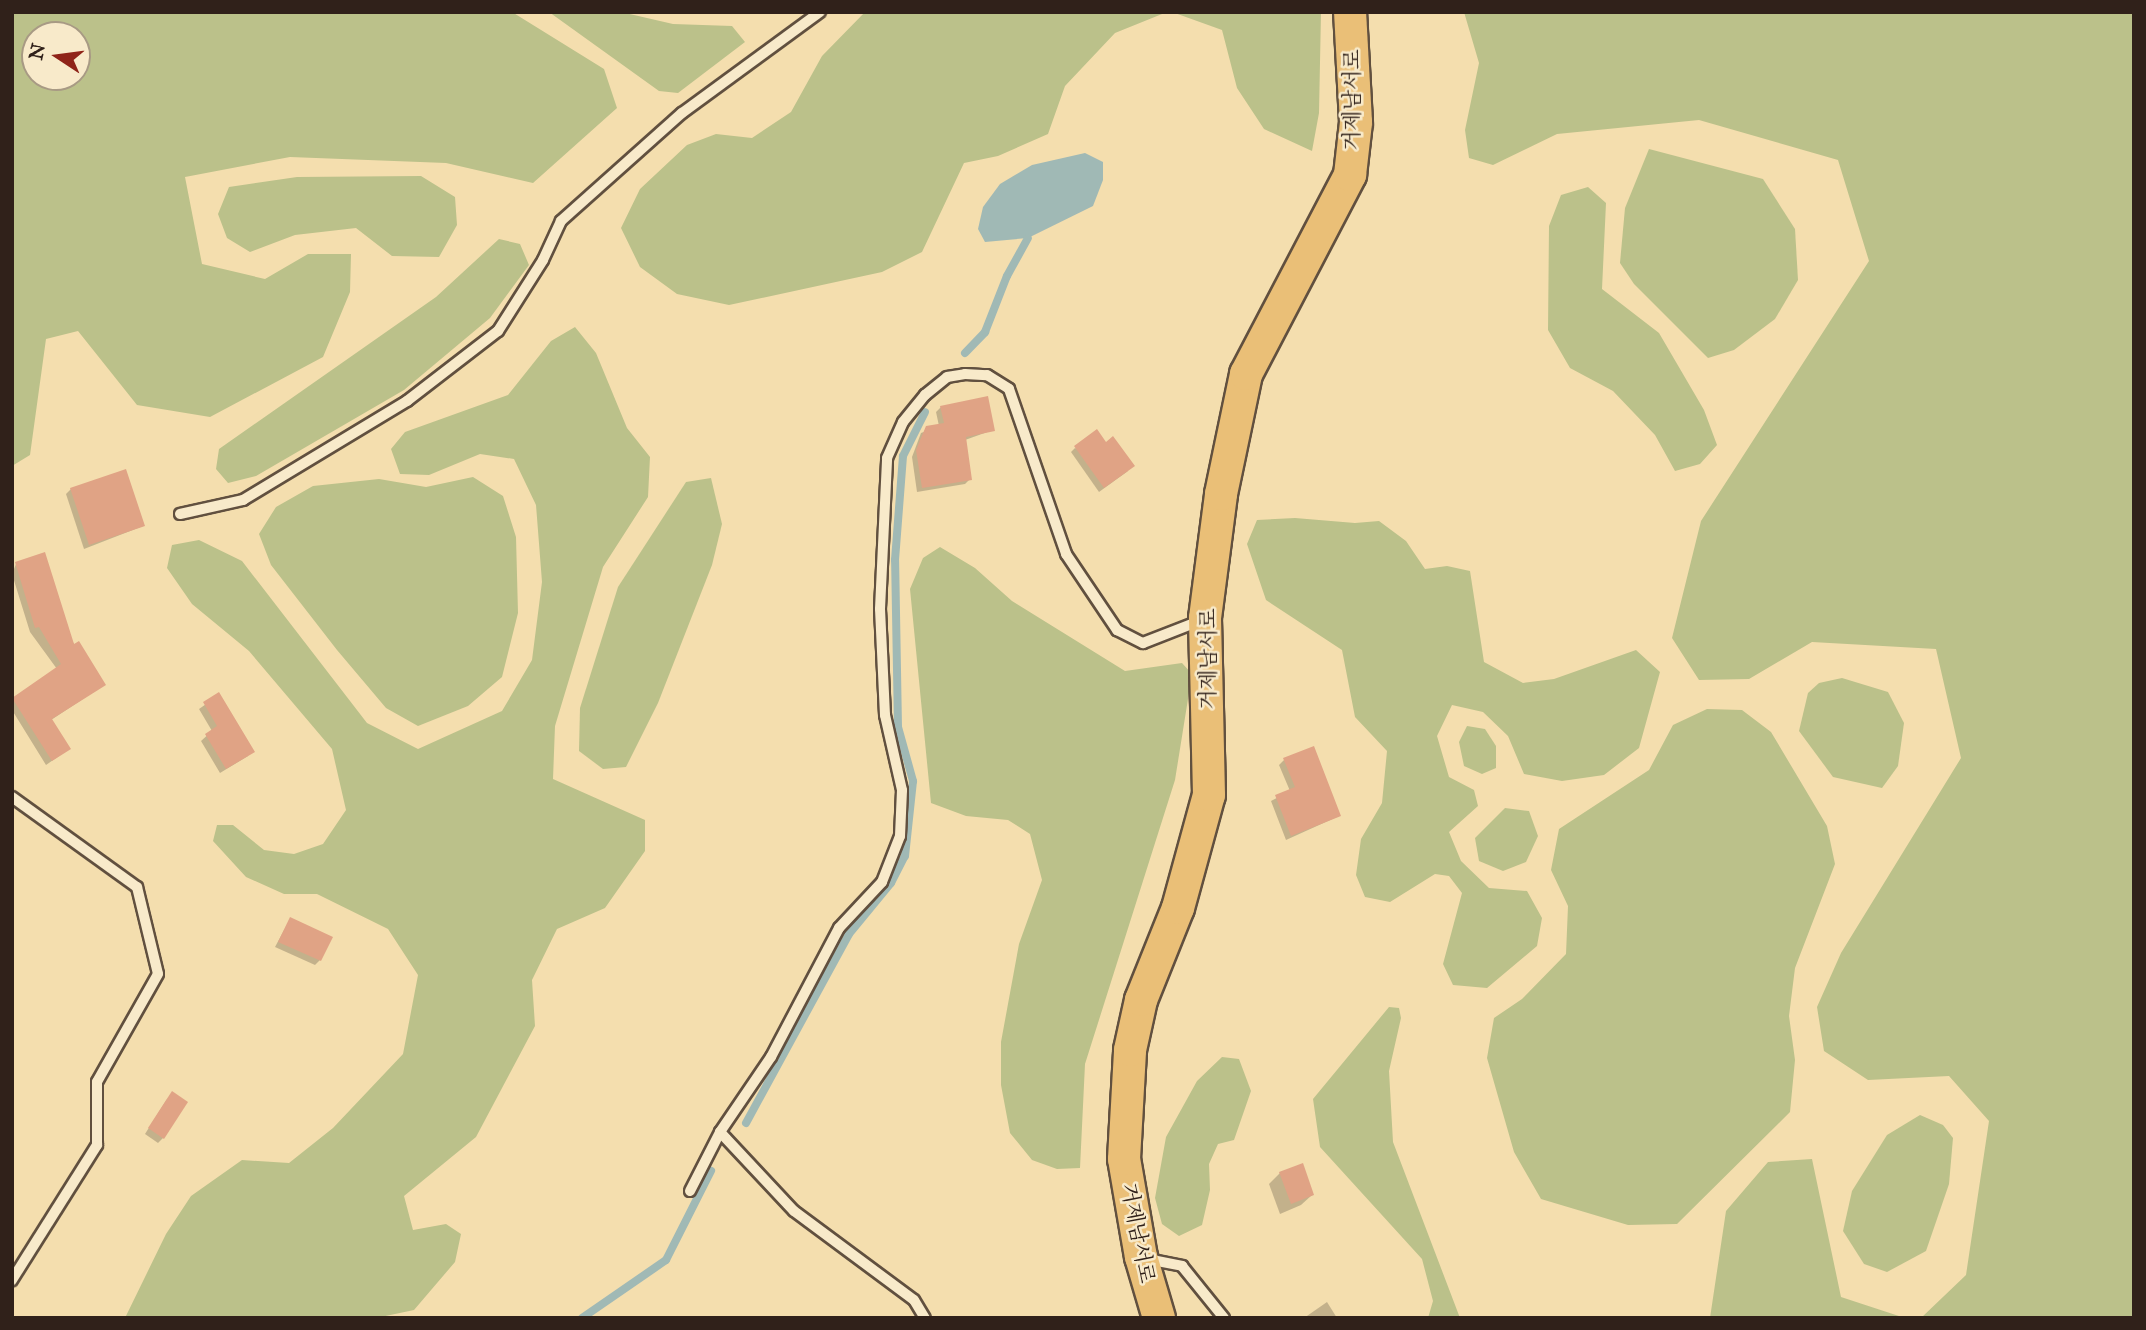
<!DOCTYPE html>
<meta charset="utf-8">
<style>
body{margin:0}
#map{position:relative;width:2146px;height:1330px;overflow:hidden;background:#f4deae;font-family:"IM FELL Great Primer","Noto Serif KR",serif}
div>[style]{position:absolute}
.green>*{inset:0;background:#bbc18a}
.water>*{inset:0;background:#a0b9b5}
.shadow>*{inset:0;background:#0003}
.stream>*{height:8px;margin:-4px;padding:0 4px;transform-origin:4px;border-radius:4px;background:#a0b9b5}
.building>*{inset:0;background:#e0a385}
.roads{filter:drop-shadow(2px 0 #61503f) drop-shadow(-2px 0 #61503f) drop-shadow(0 2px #61503f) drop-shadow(0 -2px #61503f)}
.lane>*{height:10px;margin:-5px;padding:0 5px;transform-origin:5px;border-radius:5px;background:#f8eaca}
.primary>*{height:32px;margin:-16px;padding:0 16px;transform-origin:16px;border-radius:16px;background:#eabf77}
span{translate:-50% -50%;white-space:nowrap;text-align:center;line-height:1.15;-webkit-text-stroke:5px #f8eaca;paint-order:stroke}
.street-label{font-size:21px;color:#30211a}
.frame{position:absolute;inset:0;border:14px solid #30211a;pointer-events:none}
.north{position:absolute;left:21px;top:21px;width:70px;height:70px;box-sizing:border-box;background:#f8eaca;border:2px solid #a89a84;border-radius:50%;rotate:283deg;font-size:19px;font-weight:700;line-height:28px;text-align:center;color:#30211a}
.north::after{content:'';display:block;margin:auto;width:24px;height:32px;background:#8f2418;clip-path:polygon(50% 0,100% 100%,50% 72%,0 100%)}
</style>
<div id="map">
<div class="green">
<div style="clip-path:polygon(evenodd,12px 12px,512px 12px,604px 69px,617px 108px,533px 183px,446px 163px,290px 157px,185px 177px,202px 264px,265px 279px,308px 254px,351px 254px,350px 292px,323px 357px,210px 417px,137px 405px,78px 331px,46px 339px,30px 455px,12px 466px,12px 12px,35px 35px,77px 35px,77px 77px,35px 77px,35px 35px)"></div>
<div style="clip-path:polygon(549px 12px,621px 12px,673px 24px,732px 26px,745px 42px,678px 93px,659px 91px)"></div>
<div style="clip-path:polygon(865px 12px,1167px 12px,1115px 33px,1065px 86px,1048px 134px,998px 156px,964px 163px,922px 252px,882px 272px,729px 305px,677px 294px,640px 267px,621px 228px,640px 189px,687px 145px,716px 134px,752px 138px,791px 112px,822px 56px)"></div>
<div style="clip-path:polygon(1172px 12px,1321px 12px,1319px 113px,1312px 151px,1264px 129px,1237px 88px,1222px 30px)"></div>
<div style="clip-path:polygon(1464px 12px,2134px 12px,2134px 1318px,1921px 1318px,1966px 1275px,1989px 1121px,1949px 1076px,1868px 1080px,1824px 1051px,1817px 1007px,1841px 953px,1961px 758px,1936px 649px,1812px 642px,1749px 679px,1699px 680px,1672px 638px,1701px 521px,1869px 261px,1838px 160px,1699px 120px,1557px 134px,1493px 165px,1469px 158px,1465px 130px,1479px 63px)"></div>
<div style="clip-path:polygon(1649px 149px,1763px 179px,1795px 229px,1798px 280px,1775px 319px,1734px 350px,1708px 358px,1634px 284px,1620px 263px,1625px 208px)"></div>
<div style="clip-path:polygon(421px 176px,455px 197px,457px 225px,439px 257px,392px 256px,356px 228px,295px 235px,250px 252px,227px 238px,218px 214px,229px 187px,297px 177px)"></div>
<div style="clip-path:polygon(1588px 187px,1606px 203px,1602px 289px,1659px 333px,1704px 410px,1717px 445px,1700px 464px,1675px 471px,1655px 435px,1613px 391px,1570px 368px,1548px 330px,1549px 226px,1561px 195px)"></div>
<div style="clip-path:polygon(499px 239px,520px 244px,529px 265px,490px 318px,404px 390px,256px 476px,228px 483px,216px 469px,219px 449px,436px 297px)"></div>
<div style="clip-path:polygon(575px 327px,596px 353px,627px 428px,650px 457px,648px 497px,603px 567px,555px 726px,553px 779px,645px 820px,645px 851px,605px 908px,557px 929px,532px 980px,535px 1026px,476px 1137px,404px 1196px,413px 1230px,446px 1224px,461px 1234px,455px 1262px,414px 1310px,376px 1318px,125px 1318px,166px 1234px,191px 1196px,242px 1160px,289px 1163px,333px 1128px,403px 1054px,418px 975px,388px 929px,317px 894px,284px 894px,246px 877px,213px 841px,217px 825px,233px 825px,264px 850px,294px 854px,323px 844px,346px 810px,332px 749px,249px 651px,192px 604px,167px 568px,172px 545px,199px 540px,242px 561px,367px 723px,418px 749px,502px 711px,532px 660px,542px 582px,536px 505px,514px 459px,480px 454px,429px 475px,400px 474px,391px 449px,405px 432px,508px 395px,551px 341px)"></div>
<div style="clip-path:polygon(473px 477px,503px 496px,516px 537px,518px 613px,502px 677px,468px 706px,418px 726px,386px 708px,337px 650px,271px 565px,259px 534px,276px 507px,313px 486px,379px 479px,426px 487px)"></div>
<div style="clip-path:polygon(711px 478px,722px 524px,712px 565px,658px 703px,626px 767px,603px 769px,579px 751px,580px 708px,618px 587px,686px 482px)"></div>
<div style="clip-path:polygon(1295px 518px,1355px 523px,1379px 521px,1406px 541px,1425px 569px,1447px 566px,1470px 571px,1484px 662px,1523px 683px,1554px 679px,1636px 650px,1660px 672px,1639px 748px,1604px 775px,1562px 781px,1524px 774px,1508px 736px,1483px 712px,1452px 705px,1437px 736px,1449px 777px,1474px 790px,1478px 806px,1449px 832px,1461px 861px,1489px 888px,1527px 891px,1542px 918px,1537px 946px,1487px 988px,1453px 985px,1443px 964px,1462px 893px,1449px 876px,1435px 874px,1390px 902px,1365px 897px,1356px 875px,1361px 839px,1382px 803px,1387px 751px,1355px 717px,1342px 650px,1266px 600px,1247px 544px,1257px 520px)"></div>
<div style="clip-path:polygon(940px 547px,975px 568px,1012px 601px,1125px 671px,1182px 663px,1192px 674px,1175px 780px,1085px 1064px,1080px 1168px,1057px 1169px,1032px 1160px,1010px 1133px,1001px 1085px,1001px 1042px,1019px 944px,1042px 880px,1030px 834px,1008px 820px,966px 816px,931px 803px,910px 589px,923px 558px)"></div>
<div style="clip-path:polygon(1842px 678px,1888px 692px,1904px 723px,1898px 766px,1882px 788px,1833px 777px,1799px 731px,1808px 693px,1819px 683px)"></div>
<div style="clip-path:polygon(1707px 709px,1742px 710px,1771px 732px,1827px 826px,1835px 864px,1795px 968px,1789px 1016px,1795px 1060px,1790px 1112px,1677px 1224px,1628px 1225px,1541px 1199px,1514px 1152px,1487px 1058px,1494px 1018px,1522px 999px,1566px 954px,1568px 906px,1551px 870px,1559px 829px,1649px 770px,1673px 725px)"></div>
<div style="clip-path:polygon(1467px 726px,1485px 729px,1496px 746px,1496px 768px,1482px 774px,1464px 766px,1459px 742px)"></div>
<div style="clip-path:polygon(1505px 808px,1529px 811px,1538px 836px,1526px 862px,1503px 871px,1479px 861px,1475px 838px)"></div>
<div style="clip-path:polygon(1389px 1007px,1399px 1008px,1401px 1018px,1389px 1071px,1393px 1142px,1460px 1318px,1428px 1318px,1433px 1301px,1422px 1259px,1320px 1147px,1313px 1099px)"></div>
<div style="clip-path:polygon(1222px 1057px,1239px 1059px,1251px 1091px,1234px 1140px,1218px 1144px,1209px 1164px,1210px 1190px,1202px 1225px,1179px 1236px,1162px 1224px,1155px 1198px,1166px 1137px,1197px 1081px)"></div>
<div style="clip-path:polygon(1920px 1115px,1943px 1125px,1953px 1138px,1949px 1184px,1926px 1251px,1887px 1272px,1864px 1264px,1843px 1231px,1852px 1191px,1887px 1135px)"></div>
<div style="clip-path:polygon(1812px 1159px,1841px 1297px,1905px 1318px,1710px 1318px,1726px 1211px,1768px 1162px)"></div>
</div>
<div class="water">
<div style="clip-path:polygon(1085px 153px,1103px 162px,1103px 180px,1093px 206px,1028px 238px,985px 242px,978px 229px,983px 207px,1000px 184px,1032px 165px)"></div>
</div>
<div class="shadow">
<div style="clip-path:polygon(941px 407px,993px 430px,965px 440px,970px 479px,965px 484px,917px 492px,912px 457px,921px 433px,939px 426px,936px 412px)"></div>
<div style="clip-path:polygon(1075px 448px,1128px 471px,1099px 492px,1071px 452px)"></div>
<div style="clip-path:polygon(71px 489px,143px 526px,84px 549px,66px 494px)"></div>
<div style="clip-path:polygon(16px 564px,104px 685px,51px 720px,69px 749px,46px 765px,12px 710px,13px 698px,57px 669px,30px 632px,12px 574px)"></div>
<div style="clip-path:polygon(219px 695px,248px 756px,220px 773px,201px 741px,212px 731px,199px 709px)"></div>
<div style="clip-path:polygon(1284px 760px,1339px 816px,1286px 840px,1271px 801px,1290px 791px,1279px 765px)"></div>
<div style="clip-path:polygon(290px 919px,320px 960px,315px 965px,275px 947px)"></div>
<div style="clip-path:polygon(167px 1099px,163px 1138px,158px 1143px,145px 1134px)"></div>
<div style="clip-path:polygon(1280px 1173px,1312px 1195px,1301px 1205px,1280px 1214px,1269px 1184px)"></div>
<div style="clip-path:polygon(1327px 1302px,1337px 1318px,1304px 1318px)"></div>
</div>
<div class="stream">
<div style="left:965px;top:353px;width:29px;rotate:-46deg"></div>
<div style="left:985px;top:332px;width:60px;rotate:-68.6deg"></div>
<div style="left:1007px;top:276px;width:43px;rotate:-61.1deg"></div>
<div style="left:746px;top:1123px;width:215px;rotate:-61.4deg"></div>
<div style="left:849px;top:934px;width:66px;rotate:-50.5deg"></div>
<div style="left:891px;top:883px;width:30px;rotate:-63deg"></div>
<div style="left:905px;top:856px;width:75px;rotate:-83.9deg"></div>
<div style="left:913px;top:781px;width:56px;rotate:-105.5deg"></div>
<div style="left:898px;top:727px;width:167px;rotate:-91deg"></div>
<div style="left:895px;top:560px;width:104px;rotate:-85.6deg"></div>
<div style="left:903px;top:456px;width:49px;rotate:-63.4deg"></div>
<div style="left:582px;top:1318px;width:102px;rotate:-34.6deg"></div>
<div style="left:666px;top:1260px;width:100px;rotate:-63.2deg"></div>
</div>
<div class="building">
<div style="clip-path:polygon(988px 396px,995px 431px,966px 437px,972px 480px,922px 488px,916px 450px,926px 426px,944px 423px,940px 406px)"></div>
<div style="clip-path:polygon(1097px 429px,1106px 442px,1113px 436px,1135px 466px,1104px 488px,1074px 446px)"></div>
<div style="clip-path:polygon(126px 469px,145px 526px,89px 545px,70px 488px)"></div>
<div style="clip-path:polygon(45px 552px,74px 644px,79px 641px,106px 685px,52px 719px,71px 749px,52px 761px,12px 698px,61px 664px,39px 627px,35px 628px,15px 562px)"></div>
<div style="clip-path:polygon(219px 692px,255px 752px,226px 769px,205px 734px,217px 726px,203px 702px)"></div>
<div style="clip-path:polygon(1314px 746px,1341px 816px,1291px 836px,1275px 795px,1295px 787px,1283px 758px)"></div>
<div style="clip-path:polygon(290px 917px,333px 937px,321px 961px,278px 942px)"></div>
<div style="clip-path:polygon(172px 1091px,188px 1102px,164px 1139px,148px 1128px)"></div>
<div style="clip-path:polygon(1303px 1163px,1314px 1195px,1291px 1204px,1279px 1172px)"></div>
</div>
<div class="roads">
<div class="lane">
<div style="left:180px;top:514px;width:65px;rotate:-12.5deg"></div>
<div style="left:243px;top:500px;width:192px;rotate:-31.1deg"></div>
<div style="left:407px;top:401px;width:115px;rotate:-37.6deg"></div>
<div style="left:498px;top:331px;width:84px;rotate:-57.6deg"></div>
<div style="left:543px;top:260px;width:43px;rotate:-65.2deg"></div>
<div style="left:561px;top:221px;width:162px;rotate:-41.8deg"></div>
<div style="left:682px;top:113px;width:171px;rotate:-36.2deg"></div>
<div style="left:12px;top:797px;width:154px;rotate:35.8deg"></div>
<div style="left:137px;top:887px;width:89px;rotate:76.4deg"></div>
<div style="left:158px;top:974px;width:124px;rotate:119.5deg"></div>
<div style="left:97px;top:1082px;width:63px;rotate:90deg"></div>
<div style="left:97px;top:1145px;width:160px;rotate:122.2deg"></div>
<div style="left:720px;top:1132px;width:108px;rotate:46.9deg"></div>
<div style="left:794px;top:1211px;width:149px;rotate:36.6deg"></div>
<div style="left:914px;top:1300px;width:21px;rotate:59deg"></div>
<div style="left:690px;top:1191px;width:66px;rotate:-63deg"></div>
<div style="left:720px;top:1132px;width:91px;rotate:-55.8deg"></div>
<div style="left:771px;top:1057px;width:146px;rotate:-62.2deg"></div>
<div style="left:839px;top:928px;width:63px;rotate:-46.9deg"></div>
<div style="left:882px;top:882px;width:49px;rotate:-68.6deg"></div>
<div style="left:900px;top:836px;width:46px;rotate:-87.5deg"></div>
<div style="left:902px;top:790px;width:77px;rotate:-102.8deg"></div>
<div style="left:885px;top:715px;width:106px;rotate:-92.7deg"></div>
<div style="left:880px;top:609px;width:151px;rotate:-87.3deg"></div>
<div style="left:887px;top:458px;width:39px;rotate:-66deg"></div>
<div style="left:903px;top:422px;width:35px;rotate:-51deg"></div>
<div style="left:925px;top:395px;width:28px;rotate:-39deg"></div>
<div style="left:947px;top:377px;width:18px;rotate:-9deg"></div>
<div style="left:965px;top:374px;width:22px;rotate:3deg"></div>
<div style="left:987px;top:375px;width:26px;rotate:32deg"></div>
<div style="left:1009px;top:389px;width:175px;rotate:70.9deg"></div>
<div style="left:1066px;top:554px;width:92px;rotate:56.1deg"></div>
<div style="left:1117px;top:630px;width:29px;rotate:27deg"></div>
<div style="left:1143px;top:643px;width:63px;rotate:-21.3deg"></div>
<div style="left:1147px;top:1259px;width:36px;rotate:11deg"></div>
<div style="left:1182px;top:1266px;width:67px;rotate:51.1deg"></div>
</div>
<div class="primary">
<div style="left:1159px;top:1318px;width:64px;rotate:-106.4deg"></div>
<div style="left:1141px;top:1257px;width:99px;rotate:-99.8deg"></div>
<div style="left:1124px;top:1159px;width:109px;rotate:-86.8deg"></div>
<div style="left:1130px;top:1050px;width:51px;rotate:-77.6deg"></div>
<div style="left:1141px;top:1000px;width:99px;rotate:-68.1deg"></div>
<div style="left:1178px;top:908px;width:117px;rotate:-74.7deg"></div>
<div style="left:1209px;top:795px;width:177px;rotate:-91.3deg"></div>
<div style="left:1205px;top:618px;width:125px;rotate:-82.6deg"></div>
<div style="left:1221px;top:494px;width:123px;rotate:-78.2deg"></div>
<div style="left:1246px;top:374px;width:225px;rotate:-62.4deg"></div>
<div style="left:1350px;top:175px;width:53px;rotate:-83.5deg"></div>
<div style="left:1356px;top:122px;width:110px;rotate:-93.1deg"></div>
</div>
</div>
<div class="street-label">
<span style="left:1352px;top:100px;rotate:-90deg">거제남서로</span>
<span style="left:1208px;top:659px;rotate:-90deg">거제남서로</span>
<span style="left:1138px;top:1233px;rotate:79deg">거제남서로</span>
</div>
<div class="frame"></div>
<div class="north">N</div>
</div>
